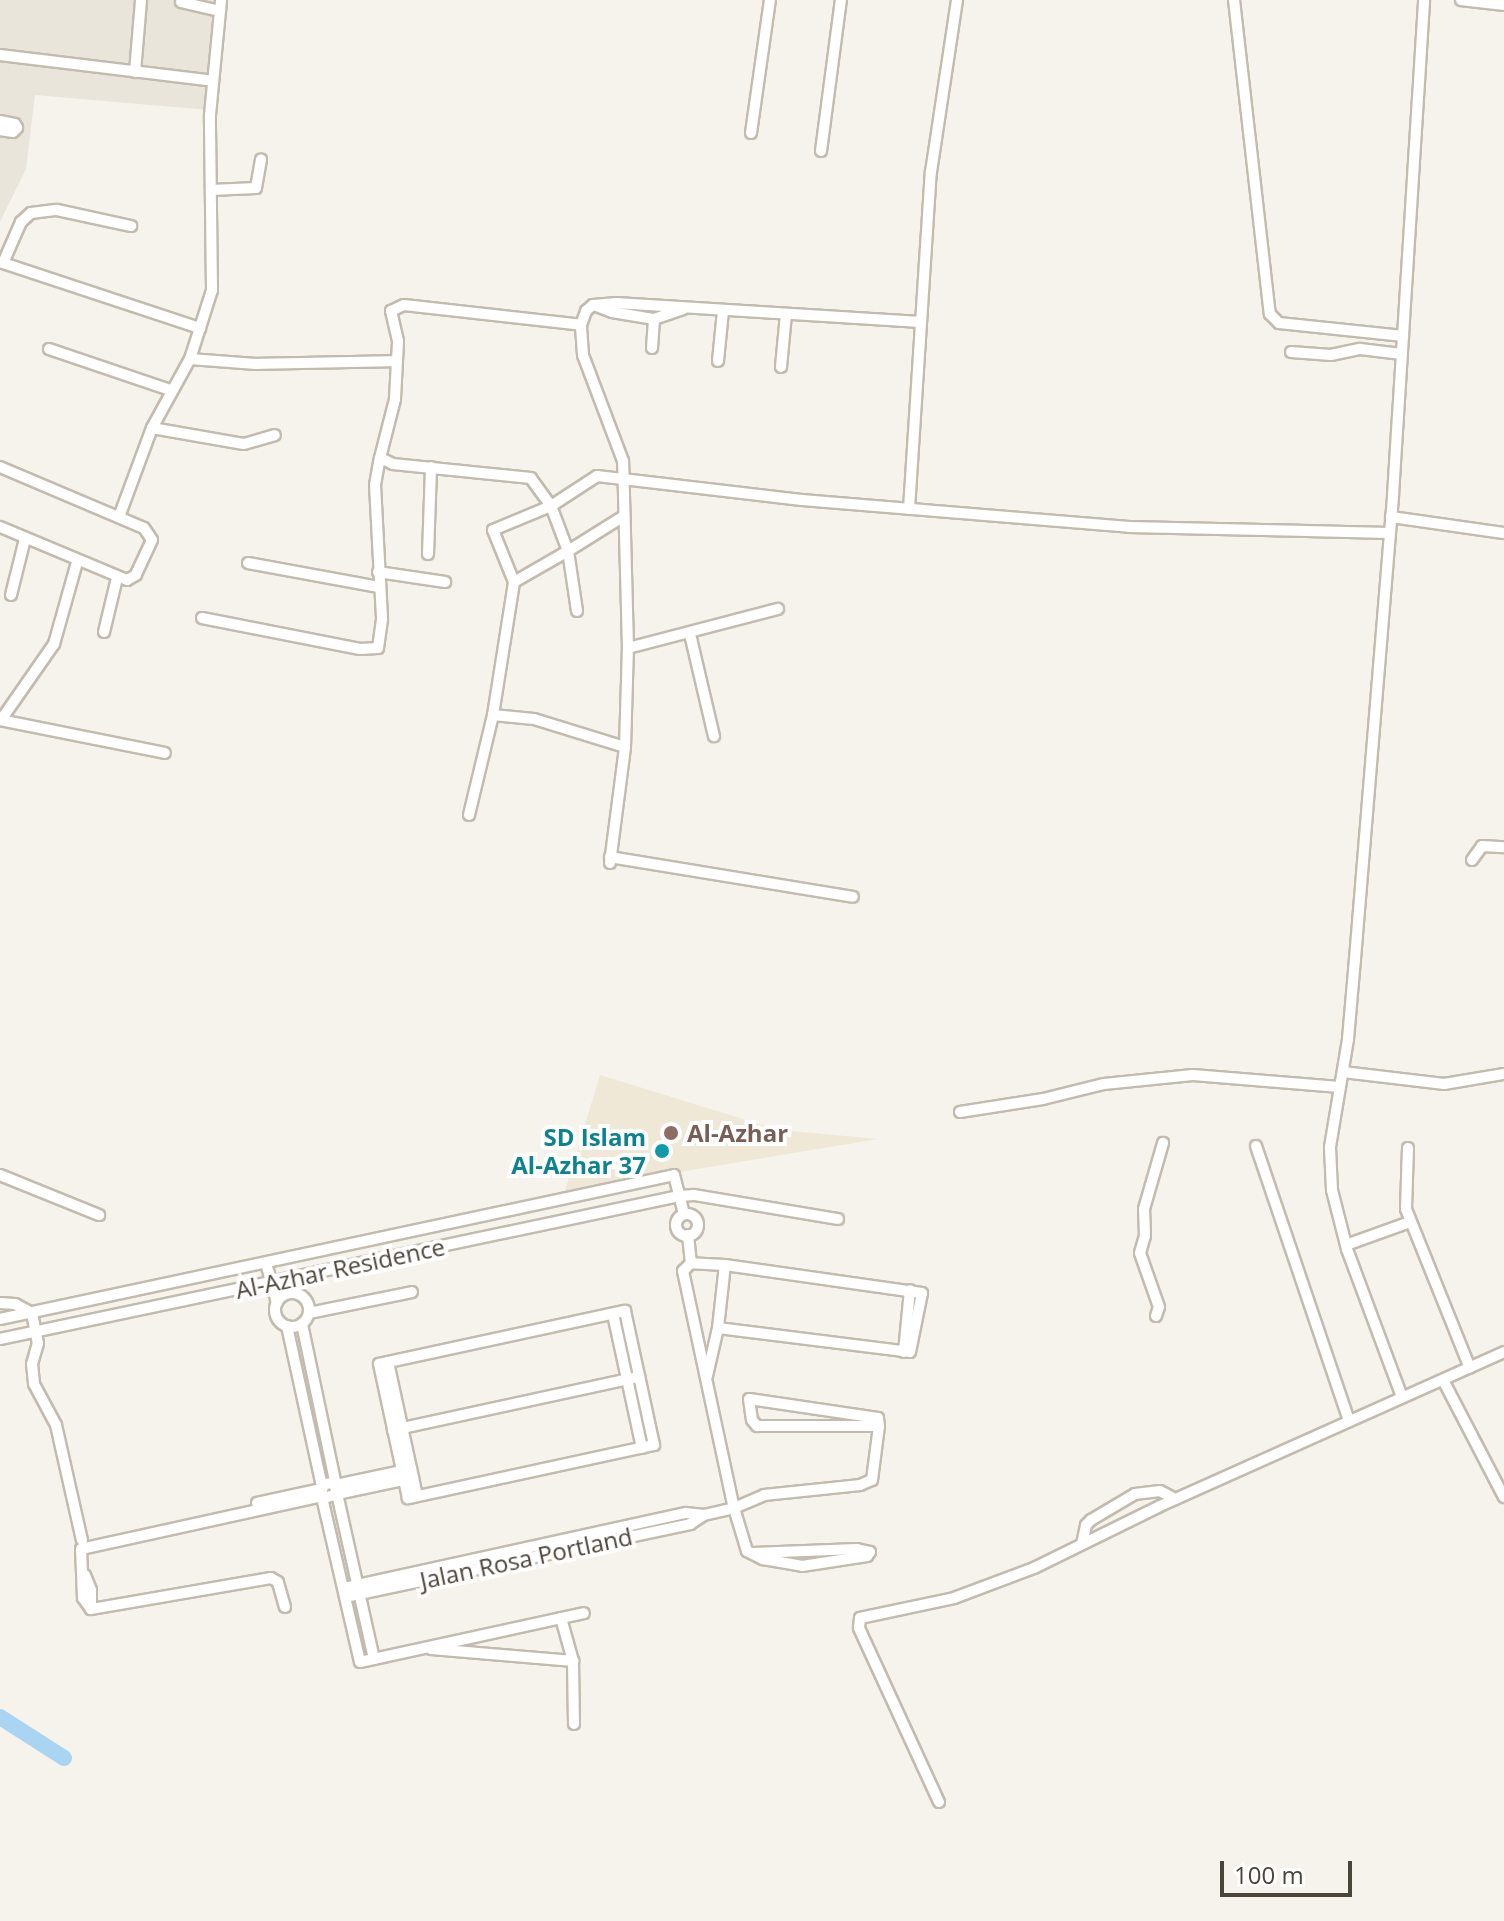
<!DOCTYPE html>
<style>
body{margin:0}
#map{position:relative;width:1504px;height:1921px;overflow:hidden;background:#f6f3ec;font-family:"Open Sans",sans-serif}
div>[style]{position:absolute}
.residential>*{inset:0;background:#eae5da}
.education>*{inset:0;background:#efe8d6}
.river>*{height:16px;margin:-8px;padding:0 8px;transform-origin:8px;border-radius:8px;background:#a9d4f2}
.roads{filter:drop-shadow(2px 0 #c2bbae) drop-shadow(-2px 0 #c2bbae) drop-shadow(0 2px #c2bbae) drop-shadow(0 -2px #c2bbae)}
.street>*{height:10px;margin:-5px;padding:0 5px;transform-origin:5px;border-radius:5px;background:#fff}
.street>.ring{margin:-5px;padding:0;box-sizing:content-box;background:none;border:10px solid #fff;border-radius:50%}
.dots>*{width:22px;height:22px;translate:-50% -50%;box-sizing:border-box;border:4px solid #fff;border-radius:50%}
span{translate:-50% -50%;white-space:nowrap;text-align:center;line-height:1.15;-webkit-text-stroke:8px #fff;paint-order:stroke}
.education-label{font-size:24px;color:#785e54;font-weight:700}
.left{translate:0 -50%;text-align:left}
.culture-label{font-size:24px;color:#0d838f;font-weight:700}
.right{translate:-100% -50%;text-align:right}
.street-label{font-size:24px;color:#4b4439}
.scale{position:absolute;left:1220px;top:1861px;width:132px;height:36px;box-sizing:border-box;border:4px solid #4b4439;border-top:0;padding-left:10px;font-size:24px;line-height:28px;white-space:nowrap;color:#4b4439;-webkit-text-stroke:6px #fff;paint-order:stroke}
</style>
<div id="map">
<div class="residential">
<div style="clip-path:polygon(0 0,220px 0,209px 110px,35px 95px,26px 169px,0 222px)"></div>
</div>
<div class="education">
<div style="clip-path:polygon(600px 1075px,779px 1130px,878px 1139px,565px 1191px)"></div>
</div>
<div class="river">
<div style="left:0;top:1717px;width:76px;rotate:32.6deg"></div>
</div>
<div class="roads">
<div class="street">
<div style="left:1234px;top:0;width:316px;rotate:83.5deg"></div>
<div style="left:1270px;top:314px;width:13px;rotate:45deg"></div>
<div style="left:1279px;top:323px;width:125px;rotate:6deg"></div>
<div style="left:1461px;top:0;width:43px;rotate:6.6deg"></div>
<div style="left:181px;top:2px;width:40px;rotate:13deg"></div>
<div style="left:0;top:55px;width:208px;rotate:6.9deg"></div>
<div style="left:135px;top:72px;width:72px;rotate:-85.2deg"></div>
<div style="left:0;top:121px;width:15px;rotate:11deg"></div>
<div style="left:15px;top:124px;width:4px;rotate:63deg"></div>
<div style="left:0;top:130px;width:13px;rotate:9deg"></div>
<div style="left:13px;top:132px;width:6px;rotate:-45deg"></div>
<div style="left:751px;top:133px;width:134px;rotate:-81.9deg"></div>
<div style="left:821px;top:151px;width:152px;rotate:-82.5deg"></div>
<div style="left:211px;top:190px;width:45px;rotate:-2.5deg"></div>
<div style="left:256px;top:188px;width:29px;rotate:-80deg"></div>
<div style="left:0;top:262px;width:211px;rotate:18.3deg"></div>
<div style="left:3px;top:263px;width:45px;rotate:-66.3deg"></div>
<div style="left:21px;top:222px;width:13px;rotate:-42deg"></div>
<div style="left:31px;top:213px;width:26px;rotate:-7deg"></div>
<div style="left:57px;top:210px;width:76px;rotate:12.2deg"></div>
<div style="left:594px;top:305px;width:19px;rotate:21deg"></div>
<div style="left:612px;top:312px;width:43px;rotate:9.5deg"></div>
<div style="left:652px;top:348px;width:29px;rotate:-86deg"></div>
<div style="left:654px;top:319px;width:31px;rotate:-19deg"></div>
<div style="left:49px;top:349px;width:128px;rotate:18.7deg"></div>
<div style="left:1291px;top:352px;width:40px;rotate:4.3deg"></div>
<div style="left:1331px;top:355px;width:30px;rotate:-12deg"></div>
<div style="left:1360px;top:349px;width:42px;rotate:6.8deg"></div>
<div style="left:190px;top:359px;width:66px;rotate:4.3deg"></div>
<div style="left:256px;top:364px;width:141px;rotate:-1.2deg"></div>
<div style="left:718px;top:361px;width:50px;rotate:-84.3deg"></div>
<div style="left:781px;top:367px;width:53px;rotate:-84.6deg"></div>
<div style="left:152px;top:428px;width:93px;rotate:9.9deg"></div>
<div style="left:244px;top:444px;width:32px;rotate:-16deg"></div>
<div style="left:0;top:467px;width:156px;rotate:23deg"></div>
<div style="left:144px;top:528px;width:14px;rotate:56deg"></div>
<div style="left:152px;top:540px;width:38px;rotate:115deg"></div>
<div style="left:136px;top:575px;width:10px;rotate:151deg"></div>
<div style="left:127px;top:580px;width:138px;rotate:-157.3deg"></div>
<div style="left:909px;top:509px;width:338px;rotate:-86.3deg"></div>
<div style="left:931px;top:172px;width:174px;rotate:-81.4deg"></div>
<div style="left:119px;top:517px;width:95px;rotate:-69.7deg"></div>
<div style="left:152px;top:428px;width:79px;rotate:-61.2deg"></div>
<div style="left:190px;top:359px;width:72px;rotate:-72.3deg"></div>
<div style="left:212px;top:290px;width:175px;rotate:-90.7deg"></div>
<div style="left:210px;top:115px;width:116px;rotate:-84.5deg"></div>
<div style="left:1391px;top:517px;width:114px;rotate:8.1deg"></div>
<div style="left:428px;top:554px;width:87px;rotate:-88deg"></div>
<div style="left:248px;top:563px;width:133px;rotate:10.4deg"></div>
<div style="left:378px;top:572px;width:68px;rotate:8.5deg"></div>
<div style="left:514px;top:582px;width:62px;rotate:-29.9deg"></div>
<div style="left:568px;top:551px;width:48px;rotate:-110.7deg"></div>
<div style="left:551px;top:506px;width:34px;rotate:-126deg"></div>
<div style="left:531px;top:478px;width:139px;rotate:-174.2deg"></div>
<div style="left:393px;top:464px;width:14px;rotate:-155deg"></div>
<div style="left:380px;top:458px;width:61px;rotate:-75.7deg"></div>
<div style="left:395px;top:399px;width:58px;rotate:-87deg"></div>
<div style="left:398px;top:341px;width:31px;rotate:-103deg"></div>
<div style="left:391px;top:311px;width:14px;rotate:-25deg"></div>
<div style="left:404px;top:305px;width:178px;rotate:6.4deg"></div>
<div style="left:11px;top:595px;width:58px;rotate:-76deg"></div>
<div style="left:577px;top:611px;width:61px;rotate:-98.5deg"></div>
<div style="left:568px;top:551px;width:66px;rotate:-32deg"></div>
<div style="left:202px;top:618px;width:161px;rotate:11.1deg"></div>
<div style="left:360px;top:649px;width:18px;rotate:-3deg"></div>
<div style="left:378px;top:648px;width:30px;rotate:-82deg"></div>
<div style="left:382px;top:618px;width:133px;rotate:-93deg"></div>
<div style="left:375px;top:485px;width:27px;rotate:-80deg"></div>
<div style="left:104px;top:632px;width:56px;rotate:-76.5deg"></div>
<div style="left:690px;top:634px;width:105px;rotate:76.8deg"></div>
<div style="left:628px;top:648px;width:155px;rotate:-14.6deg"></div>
<div style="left:493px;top:715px;width:41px;rotate:5.6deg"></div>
<div style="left:534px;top:719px;width:95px;rotate:17.1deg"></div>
<div style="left:0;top:720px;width:168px;rotate:11.3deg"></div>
<div style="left:1px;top:720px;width:93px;rotate:-55.1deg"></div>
<div style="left:54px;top:644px;width:85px;rotate:-74.3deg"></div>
<div style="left:469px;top:815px;width:103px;rotate:-76.5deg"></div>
<div style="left:493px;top:715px;width:135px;rotate:-81deg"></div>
<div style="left:514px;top:582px;width:56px;rotate:-112deg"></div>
<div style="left:493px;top:530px;width:63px;rotate:-22.5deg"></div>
<div style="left:551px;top:506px;width:55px;rotate:-33.1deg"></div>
<div style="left:597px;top:476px;width:206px;rotate:6.7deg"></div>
<div style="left:802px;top:500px;width:328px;rotate:4.7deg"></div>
<div style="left:1129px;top:527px;width:260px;rotate:1.3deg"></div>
<div style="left:610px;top:857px;width:246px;rotate:9.3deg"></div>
<div style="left:1472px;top:860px;width:17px;rotate:-54deg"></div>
<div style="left:1482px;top:846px;width:22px;rotate:3deg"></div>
<div style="left:610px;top:863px;width:117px;rotate:-82.6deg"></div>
<div style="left:625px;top:747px;width:99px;rotate:-88.3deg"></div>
<div style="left:628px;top:648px;width:187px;rotate:-91.5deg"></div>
<div style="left:623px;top:461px;width:113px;rotate:-110.7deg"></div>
<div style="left:583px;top:355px;width:30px;rotate:-94deg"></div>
<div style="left:581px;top:325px;width:15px;rotate:-70deg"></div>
<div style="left:586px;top:311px;width:9px;rotate:-41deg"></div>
<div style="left:593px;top:305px;width:24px;rotate:-5deg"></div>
<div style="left:617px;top:303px;width:303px;rotate:3.6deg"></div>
<div style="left:1343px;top:1072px;width:102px;rotate:6.8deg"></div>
<div style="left:1444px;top:1084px;width:61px;rotate:-9.5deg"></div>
<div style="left:960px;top:1112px;width:84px;rotate:-8.9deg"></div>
<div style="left:1043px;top:1099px;width:63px;rotate:-13.8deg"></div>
<div style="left:1104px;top:1084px;width:89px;rotate:-5.8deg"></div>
<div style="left:1193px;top:1075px;width:147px;rotate:4.7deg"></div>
<div style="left:1256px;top:1146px;width:290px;rotate:71.3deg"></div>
<div style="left:1408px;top:1148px;width:61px;rotate:91.9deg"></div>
<div style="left:1406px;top:1209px;width:171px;rotate:68.1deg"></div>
<div style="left:0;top:1175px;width:107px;rotate:22deg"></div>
<div class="ring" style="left:676px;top:1214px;width:12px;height:12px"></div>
<div style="left:688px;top:1235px;width:28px;rotate:84deg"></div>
<div style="left:1346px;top:1245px;width:68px;rotate:-19.8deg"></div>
<div style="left:266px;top:1263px;width:41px;rotate:74.6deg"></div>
<div class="ring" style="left:275px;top:1293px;width:24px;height:24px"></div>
<div style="left:0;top:1303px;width:15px;rotate:4deg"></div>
<div style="left:15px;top:1304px;width:19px;rotate:28deg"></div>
<div style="left:32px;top:1313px;width:31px;rotate:79deg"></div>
<div style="left:38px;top:1343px;width:22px;rotate:106deg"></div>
<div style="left:32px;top:1364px;width:20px;rotate:84deg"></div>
<div style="left:34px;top:1384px;width:47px;rotate:61.8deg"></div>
<div style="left:56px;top:1425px;width:118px;rotate:77.3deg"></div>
<div style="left:625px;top:1311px;width:137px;rotate:77.8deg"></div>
<div style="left:654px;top:1445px;width:252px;rotate:167.8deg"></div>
<div style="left:408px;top:1498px;width:137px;rotate:-102.2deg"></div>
<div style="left:379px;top:1364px;width:252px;rotate:-12.2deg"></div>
<div style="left:309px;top:1313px;width:105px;rotate:-11.5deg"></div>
<div style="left:613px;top:1314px;width:137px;rotate:77.8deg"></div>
<div style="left:1156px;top:1316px;width:9px;rotate:-72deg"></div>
<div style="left:1159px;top:1307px;width:57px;rotate:-109.4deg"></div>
<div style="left:1140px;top:1253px;width:18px;rotate:-74deg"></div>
<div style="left:1145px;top:1236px;width:27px;rotate:-92deg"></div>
<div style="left:1144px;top:1209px;width:69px;rotate:-73.9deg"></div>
<div style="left:0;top:1319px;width:689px;rotate:-12.06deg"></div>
<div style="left:674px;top:1175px;width:40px;rotate:75.6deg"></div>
<div style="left:302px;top:1324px;width:165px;rotate:78.1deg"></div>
<div style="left:336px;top:1485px;width:77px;rotate:-12deg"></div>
<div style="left:287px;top:1326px;width:164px;rotate:77.7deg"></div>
<div style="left:718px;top:1328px;width:193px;rotate:7.1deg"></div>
<div style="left:910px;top:1352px;width:60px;rotate:-78.5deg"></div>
<div style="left:922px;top:1293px;width:199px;rotate:-171.9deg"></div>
<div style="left:725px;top:1265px;width:34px;rotate:-177deg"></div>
<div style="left:691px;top:1263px;width:11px;rotate:135deg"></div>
<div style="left:683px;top:1271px;width:242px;rotate:77.9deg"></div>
<div style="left:734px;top:1508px;width:45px;rotate:73.2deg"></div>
<div style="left:747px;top:1551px;width:18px;rotate:27deg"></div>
<div style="left:763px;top:1559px;width:40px;rotate:10deg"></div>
<div style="left:802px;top:1566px;width:66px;rotate:-8.7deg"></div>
<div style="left:867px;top:1556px;width:5px;rotate:-53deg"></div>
<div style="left:0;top:1339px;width:694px;rotate:-11.89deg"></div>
<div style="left:679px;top:1196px;width:15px;rotate:-4deg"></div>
<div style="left:694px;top:1195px;width:146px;rotate:9.5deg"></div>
<div style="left:904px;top:1352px;width:62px;rotate:-84.5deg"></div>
<div style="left:388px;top:1362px;width:137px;rotate:77.8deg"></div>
<div style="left:707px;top:1376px;width:49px;rotate:-77.1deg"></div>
<div style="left:718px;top:1328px;width:63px;rotate:-83.7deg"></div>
<div style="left:1443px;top:1380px;width:132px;rotate:62.5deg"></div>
<div style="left:1402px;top:1397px;width:158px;rotate:-110.4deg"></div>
<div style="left:1347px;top:1249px;width:61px;rotate:-104.3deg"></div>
<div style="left:1332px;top:1190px;width:43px;rotate:-92.7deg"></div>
<div style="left:1330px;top:1147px;width:109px;rotate:-80.5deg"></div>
<div style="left:1348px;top:1039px;width:80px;rotate:-85deg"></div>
<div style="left:1355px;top:959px;width:466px;rotate:-85.3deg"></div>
<div style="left:1393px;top:495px;width:496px;rotate:-86.4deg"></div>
<div style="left:393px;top:1430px;width:252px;rotate:-12.2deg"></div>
<div style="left:324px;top:1498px;width:14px;rotate:-17deg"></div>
<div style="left:337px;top:1494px;width:11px;rotate:-105deg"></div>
<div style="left:334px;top:1483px;width:10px;rotate:174deg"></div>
<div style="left:324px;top:1484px;width:9px;rotate:108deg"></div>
<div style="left:321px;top:1493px;width:173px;rotate:77deg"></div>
<div style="left:360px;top:1662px;width:229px;rotate:-12.3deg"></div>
<div style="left:257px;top:1503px;width:66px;rotate:-12.3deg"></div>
<div style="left:1082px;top:1544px;width:19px;rotate:-78deg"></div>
<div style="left:1086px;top:1525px;width:7px;rotate:-45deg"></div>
<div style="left:1091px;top:1520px;width:51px;rotate:-30.6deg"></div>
<div style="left:1135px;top:1494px;width:25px;rotate:-7deg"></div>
<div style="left:1160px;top:1491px;width:17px;rotate:28deg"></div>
<div style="left:753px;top:1553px;width:104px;rotate:-2.2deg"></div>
<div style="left:857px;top:1549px;width:13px;rotate:13deg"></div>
<div style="left:85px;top:1575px;width:16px;rotate:68deg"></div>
<div style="left:91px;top:1590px;width:19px;rotate:90deg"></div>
<div style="left:344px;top:1588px;width:350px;rotate:-12.4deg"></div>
<div style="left:686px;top:1513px;width:18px;rotate:6deg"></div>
<div style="left:345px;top:1597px;width:353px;rotate:-11.9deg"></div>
<div style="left:690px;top:1524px;width:17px;rotate:-33deg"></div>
<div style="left:704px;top:1515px;width:31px;rotate:-13deg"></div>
<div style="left:734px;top:1508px;width:33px;rotate:-23deg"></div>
<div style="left:764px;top:1495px;width:97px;rotate:-5.9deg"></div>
<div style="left:860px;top:1485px;width:13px;rotate:-23deg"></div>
<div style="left:872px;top:1480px;width:54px;rotate:-82.6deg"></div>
<div style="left:879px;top:1426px;width:8px;rotate:-97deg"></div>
<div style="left:878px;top:1418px;width:130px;rotate:-171.6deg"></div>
<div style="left:749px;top:1399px;width:21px;rotate:82deg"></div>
<div style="left:752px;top:1420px;width:8px;rotate:50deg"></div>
<div style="left:757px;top:1426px;width:122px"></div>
<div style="left:285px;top:1607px;width:26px;rotate:-106deg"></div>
<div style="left:278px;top:1582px;width:8px;rotate:-150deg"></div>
<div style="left:271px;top:1578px;width:183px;rotate:170.2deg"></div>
<div style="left:91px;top:1609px;width:14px;rotate:-126deg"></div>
<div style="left:83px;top:1598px;width:49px;rotate:-92.3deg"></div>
<div style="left:81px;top:1549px;width:248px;rotate:-12.4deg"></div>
<div style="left:561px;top:1618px;width:45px;rotate:74.4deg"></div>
<div style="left:573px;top:1661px;width:63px;rotate:89.1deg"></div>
<div style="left:431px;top:1649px;width:143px;rotate:4.8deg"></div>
<div style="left:374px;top:1659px;width:169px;rotate:-102.6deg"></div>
<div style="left:337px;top:1494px;width:78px;rotate:-11.9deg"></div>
<div style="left:939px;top:1802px;width:192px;rotate:-114.7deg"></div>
<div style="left:859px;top:1628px;width:10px;rotate:-84deg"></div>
<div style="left:860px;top:1618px;width:96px;rotate:-12deg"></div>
<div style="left:954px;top:1598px;width:85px;rotate:-20.6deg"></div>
<div style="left:1034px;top:1568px;width:140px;rotate:-26.2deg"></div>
<div style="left:1160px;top:1506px;width:377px;rotate:-24.1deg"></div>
</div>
</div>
<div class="dots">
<div style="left:671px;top:1133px;background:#8d6e63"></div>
<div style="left:662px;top:1151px;background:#0f9aa8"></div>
</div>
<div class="education-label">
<span class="left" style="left:687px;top:1133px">Al-Azhar</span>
</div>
<div class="culture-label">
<span class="right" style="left:646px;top:1151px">SD Islam<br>Al-Azhar 37</span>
</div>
<div class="street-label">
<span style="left:340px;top:1268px;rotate:-12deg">Al-Azhar Residence</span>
<span style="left:526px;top:1558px;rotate:-12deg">Jalan Rosa Portland</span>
</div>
<div class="scale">100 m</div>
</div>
